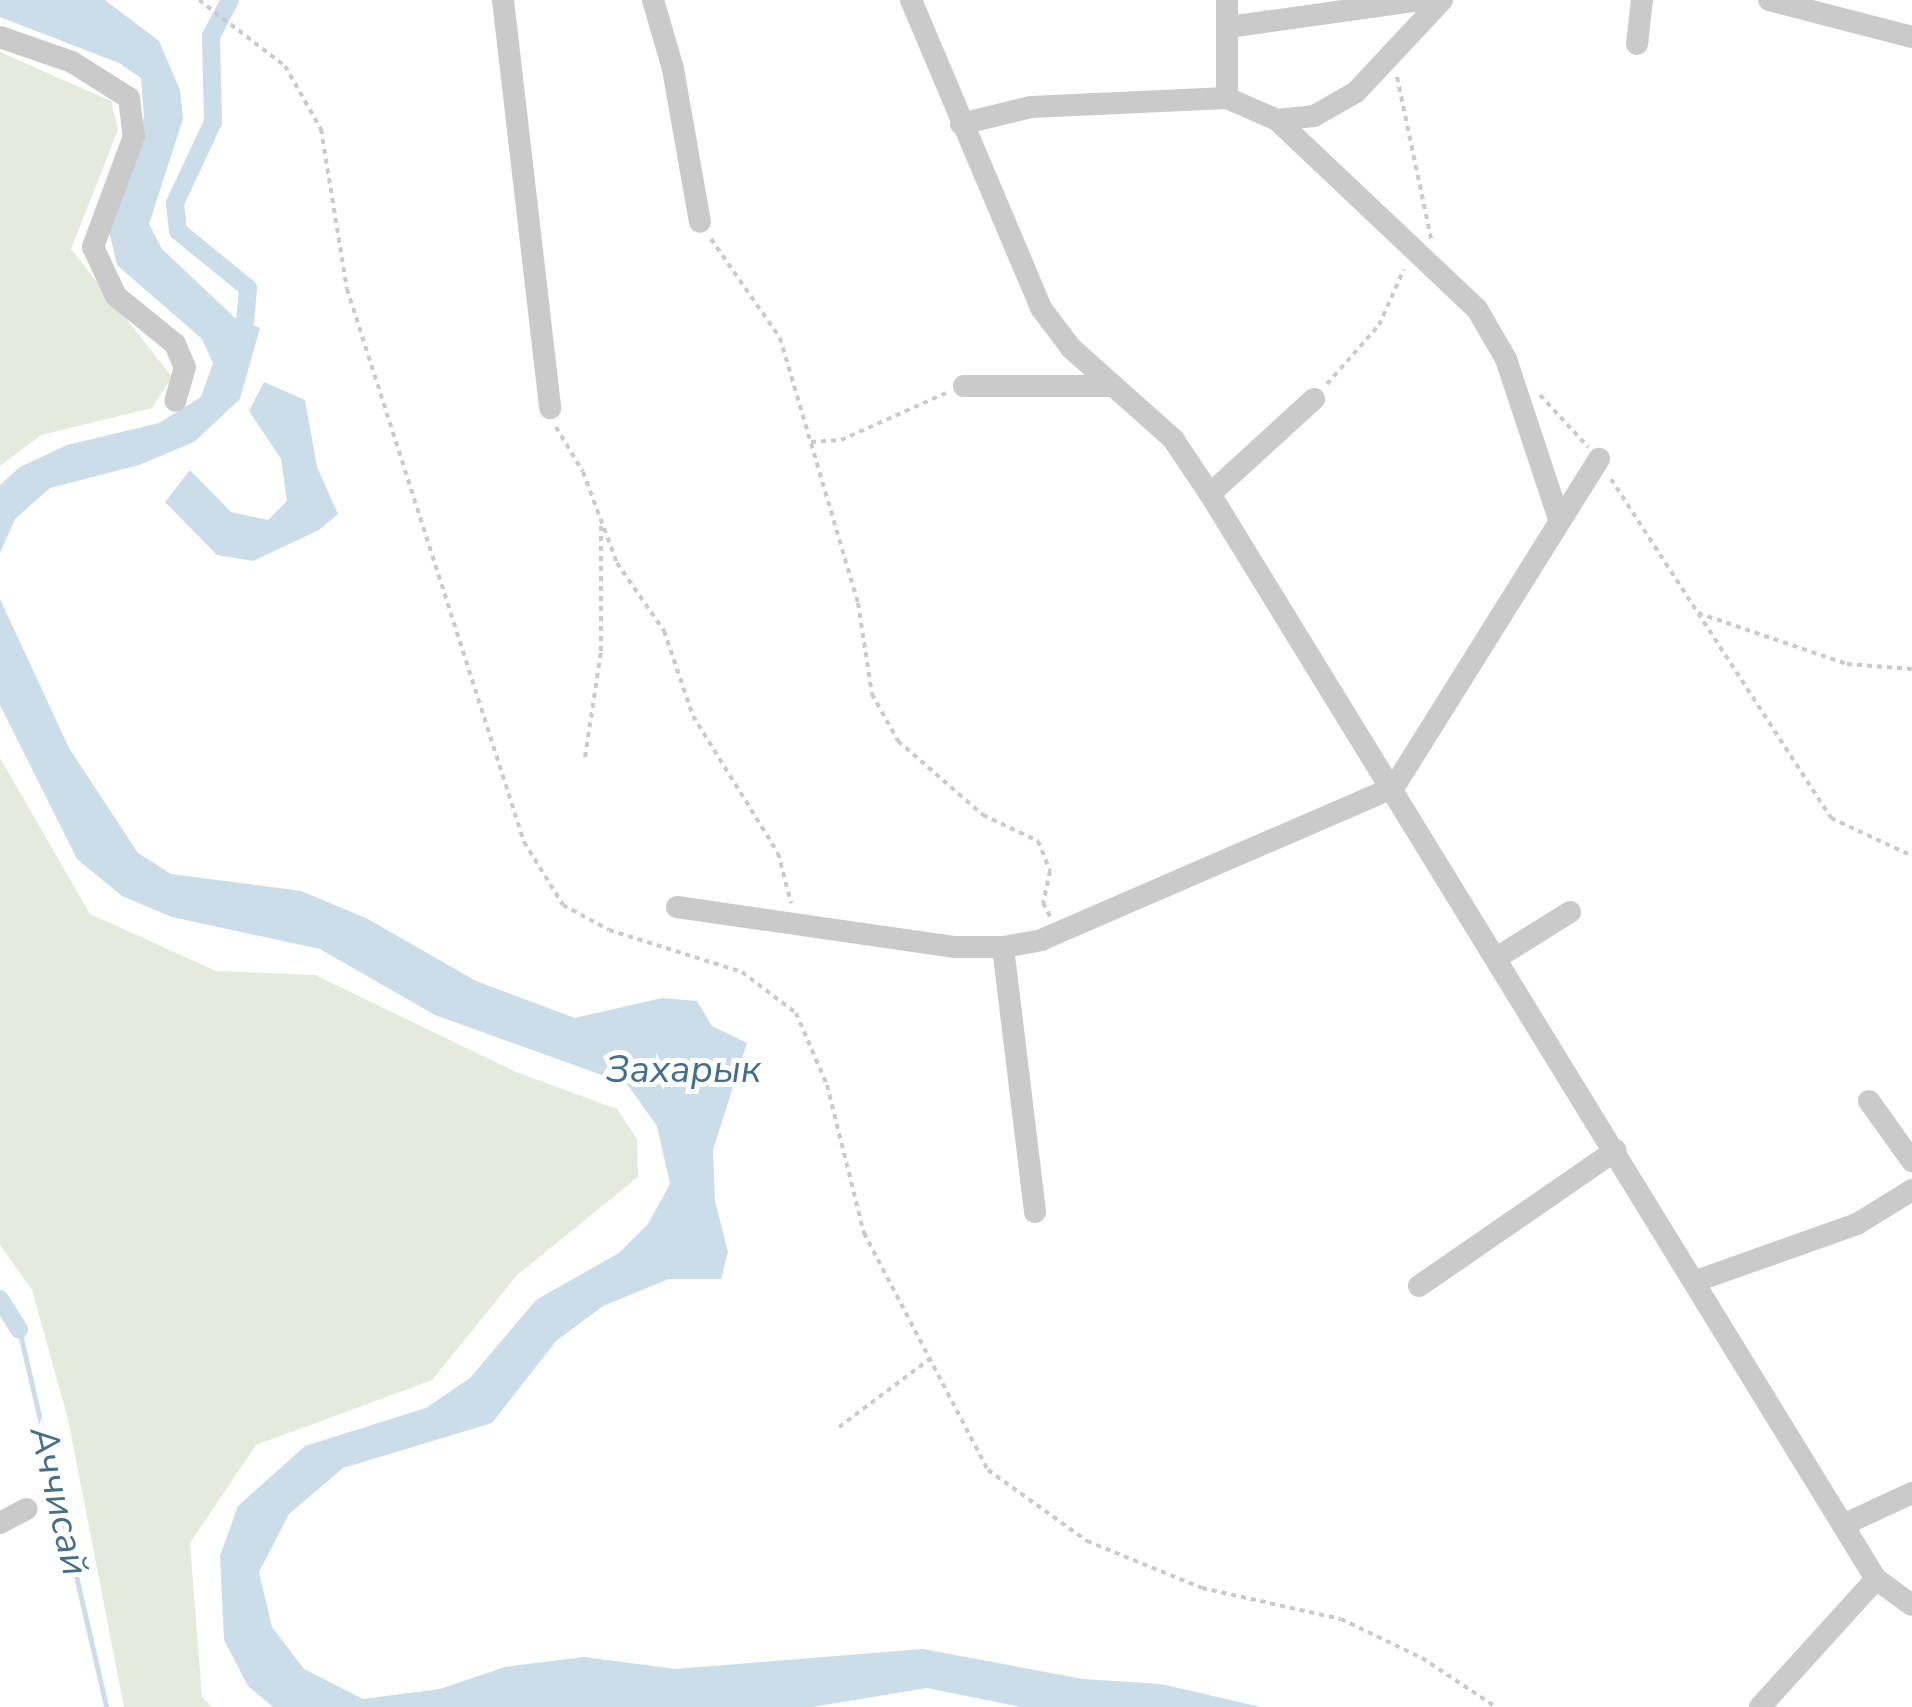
<!DOCTYPE html>
<meta charset="utf-8">
<style>
body{margin:0}
#map{position:relative;width:1912px;height:1707px;overflow:hidden;background:#fff;font-family:"Nunito Sans",sans-serif}
div>[style]{position:absolute}
.green>*{inset:0;background:#e4eadc}
.water>*{inset:0;background:#cadde8}
.stream>*{height:5px;margin:-2.5px;padding:0 2.5px;transform-origin:2.5px;border-radius:2.5px;background:#cadde8}
.canal>*{height:18px;margin:-9px;padding:0 9px;transform-origin:9px;border-radius:9px;background:#cadde8}
.path>*{height:4px;margin-top:-2px;transform-origin:0;background:repeating-linear-gradient(90deg,#cacaca 0 5px,transparent 0 10px)}
.minor>*{height:22px;margin:-11px;padding:0 11px;transform-origin:11px;border-radius:11px;background:#cacaca}
span{translate:-50% -50%;white-space:nowrap;text-align:center;line-height:1.15;-webkit-text-stroke:10px #fff;paint-order:stroke}
.water-label{font-size:38px;color:#436f88;font-style:italic}
</style>
<div id="map">
<div class="green">
<div style="clip-path:polygon(0 52px,111px 101px,118px 130px,71px 249px,172px 377px,152px 408px,41px 435px,0 466px)"></div>
<div style="clip-path:polygon(0 758px,90px 914px,216px 971px,315px 975px,516px 1072px,617px 1109px,637px 1139px,638px 1177px,517px 1275px,432px 1380px,256px 1445px,190px 1543px,202px 1697px,212px 1707px,124px 1707px,68px 1419px,32px 1290px,0 1245px)"></div>
</div>
<div class="water">
<div style="clip-path:polygon(0 0,105px 0,159px 41px,180px 90px,183px 119px,149px 224px,162px 249px,234px 317px,260px 328px,240px 399px,194px 442px,139px 465px,50px 488px,15px 519px,0 553px,0 485px,20px 467px,67px 445px,159px 423px,201px 397px,213px 363px,202px 339px,117px 265px,108px 227px,144px 117px,141px 78px,119px 63px,0 17px)"></div>
<div style="clip-path:polygon(264px 382px,305px 400px,317px 467px,338px 514px,319px 530px,253px 561px,217px 555px,165px 502px,190px 470px,231px 512px,268px 520px,287px 501px,281px 459px,249px 411px)"></div>
<div style="clip-path:polygon(0 599px,69px 748px,138px 853px,171px 874px,301px 891px,366px 918px,476px 981px,575px 1018px,662px 998px,697px 1001px,712px 1026px,747px 1043px,713px 1150px,715px 1201px,728px 1252px,721px 1279px,669px 1279px,603px 1306px,556px 1341px,492px 1423px,343px 1468px,289px 1514px,259px 1572px,272px 1627px,304px 1669px,363px 1699px,440px 1689px,505px 1667px,584px 1657px,676px 1669px,923px 1649px,1083px 1679px,1161px 1684px,1261px 1707px,1020px 1707px,927px 1688px,812px 1707px,273px 1707px,248px 1686px,224px 1640px,220px 1556px,238px 1506px,305px 1446px,426px 1408px,470px 1378px,536px 1300px,619px 1253px,648px 1224px,670px 1184px,657px 1126px,627px 1084px,435px 1015px,320px 949px,172px 917px,122px 896px,77px 859px,0 705px)"></div>
</div>
<div class="stream">
<div style="left:19px;top:1329px;width:388px;rotate:77deg"></div>
</div>
<div class="canal">
<div style="left:230px;top:0;width:41px;rotate:117.8deg"></div>
<div style="left:211px;top:36px;width:86px;rotate:88.7deg"></div>
<div style="left:213px;top:122px;width:89px;rotate:115.1deg"></div>
<div style="left:175px;top:203px;width:28px;rotate:84deg"></div>
<div style="left:178px;top:231px;width:90px;rotate:39.2deg"></div>
<div style="left:248px;top:288px;width:57px;rotate:95deg"></div>
<div style="left:0;top:1299px;width:36px;rotate:58deg"></div>
</div>
<div class="path">
<div style="left:199px;top:0;width:108px;rotate:37.5deg"></div>
<div style="left:285px;top:66px;width:73px;rotate:60.3deg"></div>
<div style="left:321px;top:129px;width:162px;rotate:80.8deg"></div>
<div style="left:347px;top:289px;width:581px;rotate:72.25deg"></div>
<div style="left:524px;top:842px;width:74px;rotate:58.2deg"></div>
<div style="left:563px;top:905px;width:52px;rotate:28.5deg"></div>
<div style="left:609px;top:930px;width:139px;rotate:17.5deg"></div>
<div style="left:742px;top:972px;width:68px;rotate:37.2deg"></div>
<div style="left:796px;top:1013px;width:78px;rotate:66.7deg"></div>
<div style="left:827px;top:1085px;width:153px;rotate:76deg"></div>
<div style="left:864px;top:1233px;width:267px;rotate:62.4deg"></div>
<div style="left:988px;top:1470px;width:122px;rotate:35.6deg"></div>
<div style="left:1087px;top:1541px;width:124px;rotate:22.2deg"></div>
<div style="left:1202px;top:1588px;width:142px;rotate:12.6deg"></div>
<div style="left:1341px;top:1619px;width:90px;rotate:25.7deg"></div>
<div style="left:1422px;top:1658px;width:89px;rotate:33.5deg"></div>
<div style="left:1397px;top:77px;width:166px;rotate:78.1deg"></div>
<div style="left:711px;top:239px;width:121px;rotate:55.1deg"></div>
<div style="left:780px;top:338px;width:276px;rotate:73.6deg"></div>
<div style="left:858px;top:603px;width:92px;rotate:81.3deg"></div>
<div style="left:872px;top:694px;width:54px;rotate:61deg"></div>
<div style="left:898px;top:741px;width:113px;rotate:41deg"></div>
<div style="left:983px;top:815px;width:61px;rotate:25.3deg"></div>
<div style="left:1038px;top:841px;width:32px;rotate:68deg"></div>
<div style="left:1050px;top:871px;width:33px;rotate:102deg"></div>
<div style="left:1043px;top:903px;width:15px;rotate:62deg"></div>
<div style="left:1327px;top:384px;width:79px;rotate:-48.6deg"></div>
<div style="left:1379px;top:325px;width:61px;rotate:-65.9deg"></div>
<div style="left:1540px;top:395px;width:71px;rotate:47.3deg"></div>
<div style="left:556px;top:427px;width:52px;rotate:59deg"></div>
<div style="left:583px;top:472px;width:97px;rotate:69.5deg"></div>
<div style="left:617px;top:563px;width:83px;rotate:55.3deg"></div>
<div style="left:664px;top:631px;width:90px;rotate:71.2deg"></div>
<div style="left:693px;top:716px;width:161px;rotate:58.2deg"></div>
<div style="left:778px;top:853px;width:52px;rotate:75.4deg"></div>
<div style="left:811px;top:442px;width:30px;rotate:-4deg"></div>
<div style="left:841px;top:440px;width:115px;rotate:-24.1deg"></div>
<div style="left:1611px;top:479px;width:404px;rotate:57deg"></div>
<div style="left:1831px;top:818px;width:89px;rotate:25.1deg"></div>
<div style="left:1698px;top:613px;width:157px;rotate:18.9deg"></div>
<div style="left:1847px;top:664px;width:65px;rotate:4.4deg"></div>
<div style="left:585px;top:757px;width:107px;rotate:-81.4deg"></div>
<div style="left:601px;top:651px;width:126px;rotate:-90deg"></div>
<div style="left:839px;top:1427px;width:114px;rotate:-36.8deg"></div>
</div>
<div class="minor">
<div style="left:503px;top:0;width:411px;rotate:83.4deg"></div>
<div style="left:653px;top:0;width:72px;rotate:73.8deg"></div>
<div style="left:673px;top:69px;width:155px;rotate:80deg"></div>
<div style="left:911px;top:0;width:334px;rotate:67.1deg"></div>
<div style="left:1041px;top:308px;width:50px;rotate:53.1deg"></div>
<div style="left:1071px;top:348px;width:137px;rotate:41.7deg"></div>
<div style="left:1173px;top:439px;width:66px;rotate:56.1deg"></div>
<div style="left:1210px;top:494px;width:1273px;rotate:58.46deg"></div>
<div style="left:1876px;top:1579px;width:44px;rotate:35.8deg"></div>
<div style="left:1769px;top:0;width:148px;rotate:14.5deg"></div>
<div style="left:1229px;top:27px;width:193px;rotate:-8deg"></div>
<div style="left:0;top:37px;width:76px;rotate:19.1deg"></div>
<div style="left:72px;top:62px;width:67px;rotate:32.3deg"></div>
<div style="left:129px;top:98px;width:38px;rotate:83deg"></div>
<div style="left:134px;top:136px;width:118px;rotate:110.3deg"></div>
<div style="left:93px;top:247px;width:54px;rotate:64.9deg"></div>
<div style="left:116px;top:296px;width:76px;rotate:39.1deg"></div>
<div style="left:175px;top:344px;width:25px;rotate:67deg"></div>
<div style="left:185px;top:367px;width:35px;rotate:106deg"></div>
<div style="left:1637px;top:44px;width:44px;rotate:-83.5deg"></div>
<div style="left:1227px;top:98px;width:55px;rotate:23.7deg"></div>
<div style="left:1277px;top:120px;width:275px;rotate:43.4deg"></div>
<div style="left:1477px;top:309px;width:58px;rotate:59.9deg"></div>
<div style="left:1506px;top:359px;width:169px;rotate:71.7deg"></div>
<div style="left:1277px;top:120px;width:37px;rotate:-6deg"></div>
<div style="left:1314px;top:116px;width:48px;rotate:-29.7deg"></div>
<div style="left:1356px;top:92px;width:126px;rotate:-46.9deg"></div>
<div style="left:961px;top:124px;width:72px;rotate:-13.7deg"></div>
<div style="left:1031px;top:107px;width:196px;rotate:-2.6deg"></div>
<div style="left:1227px;top:98px;width:98px;rotate:-90deg"></div>
<div style="left:964px;top:386px;width:149px"></div>
<div style="left:1210px;top:494px;width:141px;rotate:-42.4deg"></div>
<div style="left:677px;top:907px;width:281px;rotate:8.2deg"></div>
<div style="left:955px;top:947px;width:48px"></div>
<div style="left:1003px;top:947px;width:39px;rotate:-10deg"></div>
<div style="left:1041px;top:940px;width:385px;rotate:-23.4deg"></div>
<div style="left:1394px;top:787px;width:387px;rotate:-58deg"></div>
<div style="left:1003px;top:947px;width:267px;rotate:83.1deg"></div>
<div style="left:1498px;top:957px;width:85px;rotate:-32deg"></div>
<div style="left:1869px;top:1101px;width:74px;rotate:54.4deg"></div>
<div style="left:1696px;top:1281px;width:171px;rotate:-19.5deg"></div>
<div style="left:1857px;top:1224px;width:65px;rotate:-31.7deg"></div>
<div style="left:1419px;top:1286px;width:239px;rotate:-34.6deg"></div>
<div style="left:0;top:1523px;width:30px;rotate:-28deg"></div>
<div style="left:1843px;top:1525px;width:76px;rotate:-24.9deg"></div>
<div style="left:1760px;top:1707px;width:173px;rotate:-47.8deg"></div>
</div>
<div class="water-label">
<span style="left:683px;top:1070px">Захарык</span>
<span style="left:59px;top:1501px;rotate:77deg">Аччисай</span>
</div>
</div>
